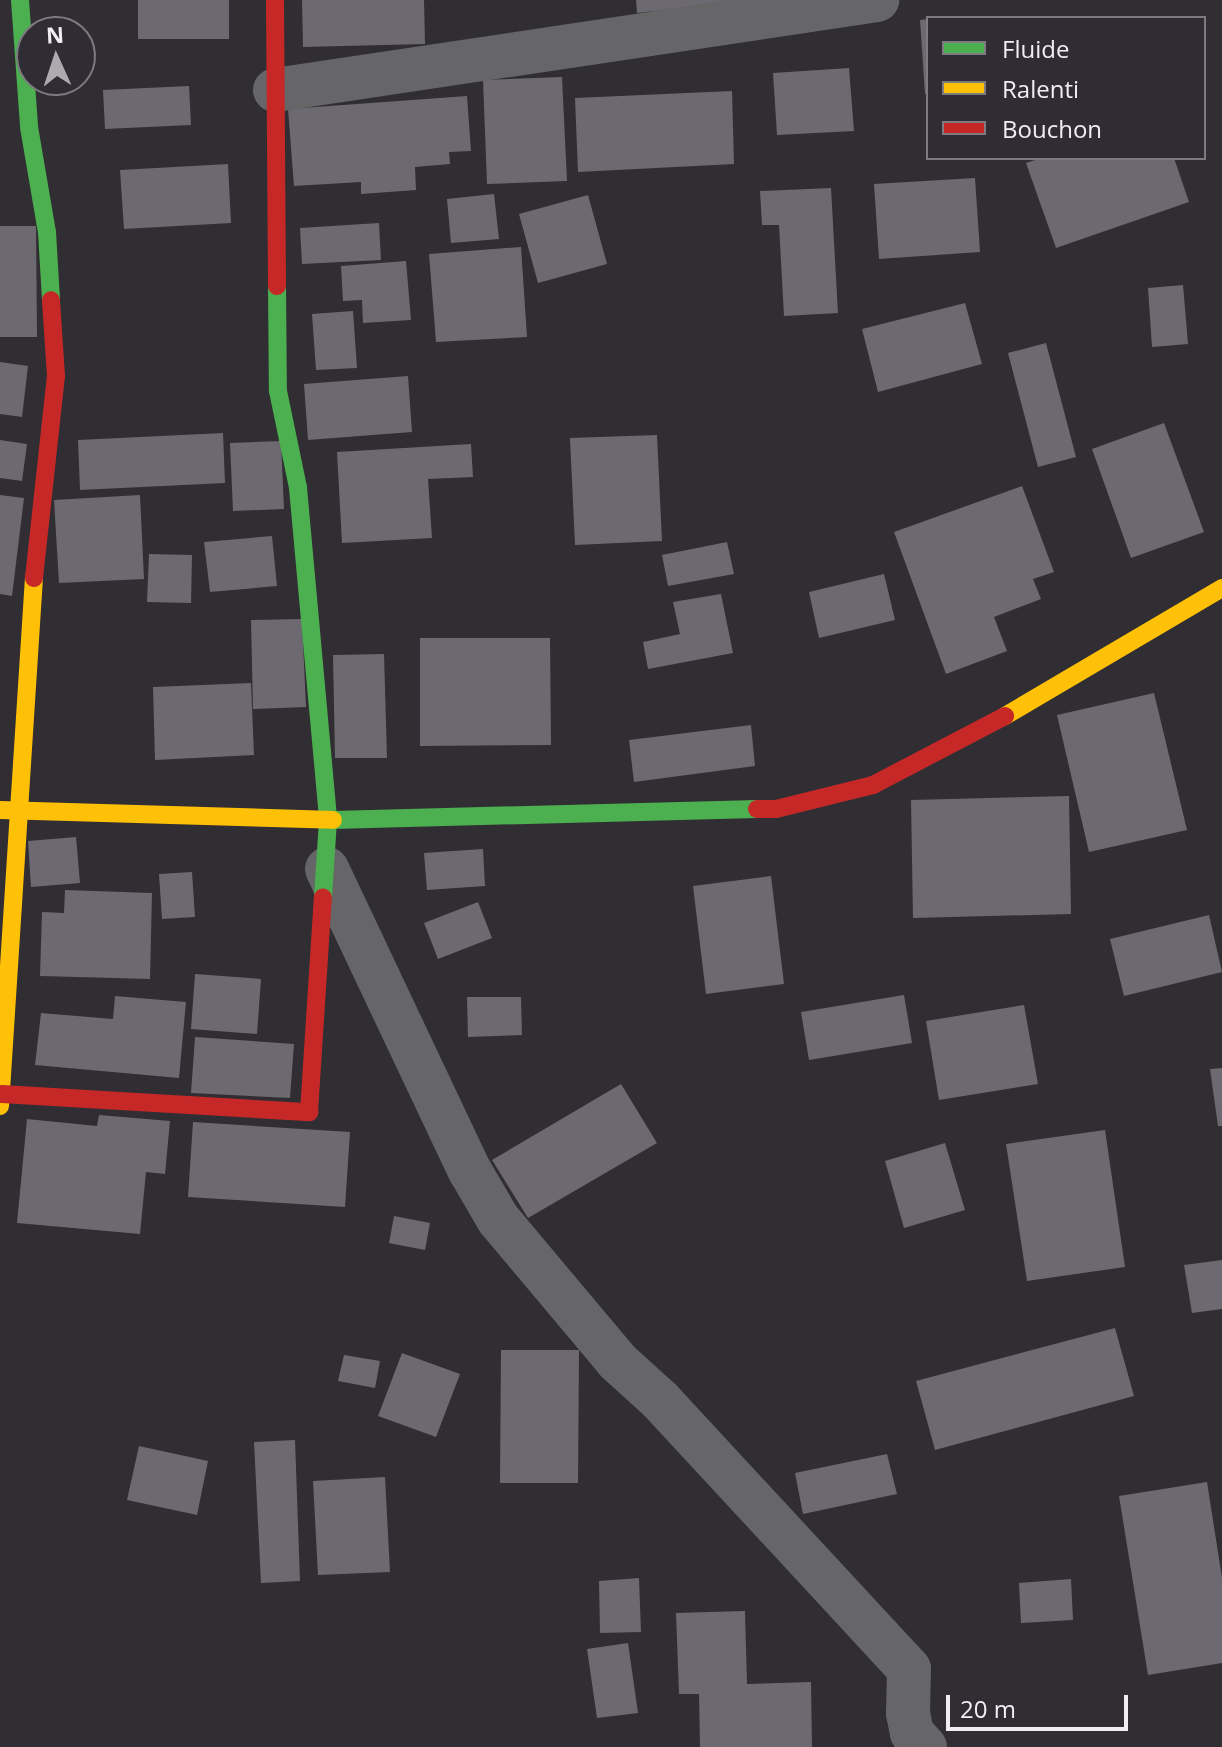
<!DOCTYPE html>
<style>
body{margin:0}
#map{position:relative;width:1222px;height:1747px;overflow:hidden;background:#302e32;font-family:"Open Sans",sans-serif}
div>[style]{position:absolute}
.building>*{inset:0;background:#6c6970}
.street>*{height:44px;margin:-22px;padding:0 22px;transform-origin:22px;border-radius:22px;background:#666568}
.fast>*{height:18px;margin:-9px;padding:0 9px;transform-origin:9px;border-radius:9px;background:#4caf50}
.slow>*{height:18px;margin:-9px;padding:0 9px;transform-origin:9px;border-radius:9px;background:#ffc107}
.jam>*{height:18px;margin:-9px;padding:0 9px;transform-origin:9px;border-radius:9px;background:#c62828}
span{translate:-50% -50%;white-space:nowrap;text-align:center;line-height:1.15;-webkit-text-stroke:8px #302c34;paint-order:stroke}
.legend{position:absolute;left:926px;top:16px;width:280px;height:144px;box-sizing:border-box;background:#302c34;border:2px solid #7d7a80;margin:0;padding:10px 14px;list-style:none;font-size:24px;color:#f1eef3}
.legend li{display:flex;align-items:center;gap:16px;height:40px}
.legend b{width:40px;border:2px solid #7d7a80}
.north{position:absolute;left:16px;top:16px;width:80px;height:80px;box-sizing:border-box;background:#302c34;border:2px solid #7d7a80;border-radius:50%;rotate:357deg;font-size:22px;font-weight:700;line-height:32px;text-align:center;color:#f1eef3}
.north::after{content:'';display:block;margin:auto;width:28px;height:36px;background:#adabaf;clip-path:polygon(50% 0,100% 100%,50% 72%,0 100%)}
.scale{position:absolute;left:946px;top:1695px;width:182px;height:36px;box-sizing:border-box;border:4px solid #f1eef3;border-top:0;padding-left:10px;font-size:24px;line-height:28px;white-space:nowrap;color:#f1eef3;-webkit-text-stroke:6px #302c34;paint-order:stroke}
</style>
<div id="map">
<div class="building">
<div style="clip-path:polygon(138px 0,229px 0,229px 39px,138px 39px)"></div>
<div style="clip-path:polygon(302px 0,424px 0,425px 44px,303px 47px)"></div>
<div style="clip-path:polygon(636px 0,737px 0,737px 2px,637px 13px)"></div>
<div style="clip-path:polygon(928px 19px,928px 94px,925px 94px,920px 20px)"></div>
<div style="clip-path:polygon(849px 68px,854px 131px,777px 135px,773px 73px)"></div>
<div style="clip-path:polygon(562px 77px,567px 181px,487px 184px,483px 80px)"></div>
<div style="clip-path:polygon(189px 86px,191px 125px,105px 129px,103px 90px)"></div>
<div style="clip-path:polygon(732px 91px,734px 164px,578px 172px,575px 98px)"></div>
<div style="clip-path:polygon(467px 96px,471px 151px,449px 152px,450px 164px,415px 167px,416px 190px,361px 194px,361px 182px,294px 186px,288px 109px)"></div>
<div style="clip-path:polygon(1041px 158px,1174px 158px,1189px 202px,1056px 248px,1026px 163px)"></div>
<div style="clip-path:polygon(228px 164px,231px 223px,124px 229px,120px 170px)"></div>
<div style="clip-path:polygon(975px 178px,980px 252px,879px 259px,874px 184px)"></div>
<div style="clip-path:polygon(831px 188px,838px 313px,784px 316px,779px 225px,762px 225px,760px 191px)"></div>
<div style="clip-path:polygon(494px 194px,499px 239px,451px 243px,447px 199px)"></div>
<div style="clip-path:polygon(588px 195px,607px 264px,538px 283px,519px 214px)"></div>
<div style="clip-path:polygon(379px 223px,381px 260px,302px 264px,300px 228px)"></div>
<div style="clip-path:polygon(0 226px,36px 226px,37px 337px,0 337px)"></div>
<div style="clip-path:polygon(521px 247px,527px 337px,436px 342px,429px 254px)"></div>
<div style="clip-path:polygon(406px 261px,411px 320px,363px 323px,362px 300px,343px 301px,341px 266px)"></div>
<div style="clip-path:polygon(1183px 285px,1188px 344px,1152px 347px,1148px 288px)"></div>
<div style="clip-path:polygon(965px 303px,982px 364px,878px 392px,862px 329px)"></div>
<div style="clip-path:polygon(353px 311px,357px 368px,316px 370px,312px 314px)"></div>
<div style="clip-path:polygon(1046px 343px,1076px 457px,1038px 467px,1008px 353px)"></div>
<div style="clip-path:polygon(0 362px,28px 366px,22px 417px,0 414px)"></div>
<div style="clip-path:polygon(408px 376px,412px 432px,308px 440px,304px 384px)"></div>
<div style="clip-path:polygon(1164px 423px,1204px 532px,1131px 558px,1092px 449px)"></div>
<div style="clip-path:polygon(223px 433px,225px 483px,80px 490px,78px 440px)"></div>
<div style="clip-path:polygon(657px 435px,662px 541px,575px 545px,570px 438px)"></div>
<div style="clip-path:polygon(0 440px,27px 444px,22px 481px,0 478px)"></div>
<div style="clip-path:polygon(281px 441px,284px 509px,233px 511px,230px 443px)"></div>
<div style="clip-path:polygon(471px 444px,473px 477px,428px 479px,432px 538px,342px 543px,337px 452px)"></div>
<div style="clip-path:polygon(1022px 486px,1054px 572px,1033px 579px,1041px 599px,994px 617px,1007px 651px,946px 674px,894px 532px)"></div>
<div style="clip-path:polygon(0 495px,24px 498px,12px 596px,0 594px)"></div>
<div style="clip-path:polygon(140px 495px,144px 579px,59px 583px,54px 500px)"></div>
<div style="clip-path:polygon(272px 536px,277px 586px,210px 592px,204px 542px)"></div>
<div style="clip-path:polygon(727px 542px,734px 574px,668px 586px,662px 555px)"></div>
<div style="clip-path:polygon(149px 554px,192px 555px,191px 603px,147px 602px)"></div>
<div style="clip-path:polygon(884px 574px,895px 620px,819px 638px,809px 592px)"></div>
<div style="clip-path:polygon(721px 594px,733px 653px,648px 669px,643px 642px,680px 634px,673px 602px)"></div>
<div style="clip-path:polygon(302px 619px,306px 707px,253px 709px,251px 620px)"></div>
<div style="clip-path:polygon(420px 638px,550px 638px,551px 745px,420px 746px)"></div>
<div style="clip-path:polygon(384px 654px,387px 758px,335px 758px,333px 655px)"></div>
<div style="clip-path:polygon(251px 683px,254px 755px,155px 760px,153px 687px)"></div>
<div style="clip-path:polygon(1154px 693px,1187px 830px,1089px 852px,1057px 715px)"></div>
<div style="clip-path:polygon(751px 725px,755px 766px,634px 782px,629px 740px)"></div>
<div style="clip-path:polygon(1069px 796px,1071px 914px,913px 918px,911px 800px)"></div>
<div style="clip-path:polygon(76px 837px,80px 883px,31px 887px,28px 841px)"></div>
<div style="clip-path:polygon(483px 849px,485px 886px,427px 890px,424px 853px)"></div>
<div style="clip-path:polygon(192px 872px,195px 917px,162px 919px,159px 874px)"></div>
<div style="clip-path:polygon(771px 876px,784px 984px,706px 994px,693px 886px)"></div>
<div style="clip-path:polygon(65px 890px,152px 893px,150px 979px,40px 976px,42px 912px,64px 913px)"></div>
<div style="clip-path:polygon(478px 902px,492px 938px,438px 959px,424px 923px)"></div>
<div style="clip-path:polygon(1209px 915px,1222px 972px,1124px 996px,1110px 939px)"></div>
<div style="clip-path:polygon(195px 974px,261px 979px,257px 1034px,191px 1029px)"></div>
<div style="clip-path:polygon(904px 995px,912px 1043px,809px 1060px,801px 1012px)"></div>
<div style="clip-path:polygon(115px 996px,186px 1002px,179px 1078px,35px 1065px,41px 1013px,113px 1019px)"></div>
<div style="clip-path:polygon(467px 997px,521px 997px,522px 1035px,468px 1037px)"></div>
<div style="clip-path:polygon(1024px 1005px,1038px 1084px,939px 1100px,926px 1021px)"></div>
<div style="clip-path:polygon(195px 1037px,294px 1044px,290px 1098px,191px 1093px)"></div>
<div style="clip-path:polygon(1222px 1068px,1222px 1126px,1218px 1126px,1210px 1069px)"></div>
<div style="clip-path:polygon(621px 1084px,657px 1143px,528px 1218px,492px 1160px)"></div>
<div style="clip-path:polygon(99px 1115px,170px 1121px,165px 1174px,146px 1172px,140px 1234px,17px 1223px,27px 1119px,97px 1126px)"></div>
<div style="clip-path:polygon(193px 1122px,350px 1132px,345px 1207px,188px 1197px)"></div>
<div style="clip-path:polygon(1105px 1130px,1125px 1267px,1027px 1281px,1006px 1144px)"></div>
<div style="clip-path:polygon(945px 1143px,965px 1210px,904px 1228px,885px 1161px)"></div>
<div style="clip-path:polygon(394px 1216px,430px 1223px,425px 1250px,389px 1243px)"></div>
<div style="clip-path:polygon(1222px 1260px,1222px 1309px,1192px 1313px,1184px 1265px)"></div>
<div style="clip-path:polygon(1115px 1328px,1134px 1396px,935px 1450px,916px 1381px)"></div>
<div style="clip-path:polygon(501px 1350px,579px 1350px,578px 1483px,500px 1483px)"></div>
<div style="clip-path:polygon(402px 1353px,460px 1374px,436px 1437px,378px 1416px)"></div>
<div style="clip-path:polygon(344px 1355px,380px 1361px,375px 1388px,338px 1381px)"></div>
<div style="clip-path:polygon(295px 1440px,300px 1581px,261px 1583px,254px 1442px)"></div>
<div style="clip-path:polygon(139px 1446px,208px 1461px,197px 1515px,127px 1500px)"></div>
<div style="clip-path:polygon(887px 1454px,897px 1494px,803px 1514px,795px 1473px)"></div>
<div style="clip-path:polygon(385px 1477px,390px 1572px,318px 1575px,313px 1481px)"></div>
<div style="clip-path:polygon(1207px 1482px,1222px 1578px,1222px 1663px,1148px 1675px,1119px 1496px)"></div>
<div style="clip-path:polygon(639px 1578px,641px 1632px,600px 1633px,599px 1581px)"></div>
<div style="clip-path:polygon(1071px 1579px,1073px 1620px,1021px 1623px,1019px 1583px)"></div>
<div style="clip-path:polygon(745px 1611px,747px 1684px,811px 1682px,812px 1747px,700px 1747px,699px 1694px,679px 1694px,676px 1613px)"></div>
<div style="clip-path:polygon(628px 1643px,638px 1713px,597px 1718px,587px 1649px)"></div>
</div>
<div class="street">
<div style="left:275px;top:90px;width:609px;rotate:-8.5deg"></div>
<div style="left:327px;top:869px;width:334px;rotate:64.7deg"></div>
<div style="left:470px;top:1171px;width:56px;rotate:59.7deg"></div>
<div style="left:498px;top:1219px;width:185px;rotate:50deg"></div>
<div style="left:617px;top:1361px;width:58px;rotate:42.2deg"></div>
<div style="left:660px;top:1400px;width:355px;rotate:47.2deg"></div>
<div style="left:901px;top:1660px;width:12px;rotate:48deg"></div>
<div style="left:909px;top:1669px;width:44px;rotate:91.3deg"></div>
<div style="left:908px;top:1713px;width:20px;rotate:79deg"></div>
<div style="left:912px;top:1733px;width:19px;rotate:47deg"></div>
</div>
<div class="fast">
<div style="left:20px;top:0;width:127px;rotate:85.9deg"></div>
<div style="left:29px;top:127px;width:107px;rotate:80.3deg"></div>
<div style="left:47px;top:232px;width:68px;rotate:86.6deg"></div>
<div style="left:277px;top:286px;width:105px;rotate:89.5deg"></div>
<div style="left:278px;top:391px;width:99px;rotate:78.3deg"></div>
<div style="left:298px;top:488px;width:333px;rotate:84.8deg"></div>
<div style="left:328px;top:820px;width:77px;rotate:93.7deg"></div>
<div style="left:333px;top:820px;width:424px;rotate:-1.5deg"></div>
</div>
<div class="slow">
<div style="left:1005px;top:716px;width:252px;rotate:-30.5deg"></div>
<div style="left:0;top:810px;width:333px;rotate:1.7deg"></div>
<div style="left:0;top:1106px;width:529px;rotate:-86.32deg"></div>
</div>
<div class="jam">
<div style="left:275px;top:0;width:286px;rotate:89.6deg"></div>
<div style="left:34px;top:578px;width:203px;rotate:-83.8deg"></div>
<div style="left:56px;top:376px;width:76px;rotate:-93.8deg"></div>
<div style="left:757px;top:809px;width:19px"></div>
<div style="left:776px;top:809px;width:100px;rotate:-13.9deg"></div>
<div style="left:873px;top:785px;width:149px;rotate:-27.6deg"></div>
<div style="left:2px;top:1094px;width:308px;rotate:3.4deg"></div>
<div style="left:309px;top:1112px;width:215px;rotate:-86.3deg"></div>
</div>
<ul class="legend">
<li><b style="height:10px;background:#4caf50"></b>Fluide</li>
<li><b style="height:10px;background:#ffc107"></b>Ralenti</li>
<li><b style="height:10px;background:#c62828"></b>Bouchon</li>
</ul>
<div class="north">N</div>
<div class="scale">20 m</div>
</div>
